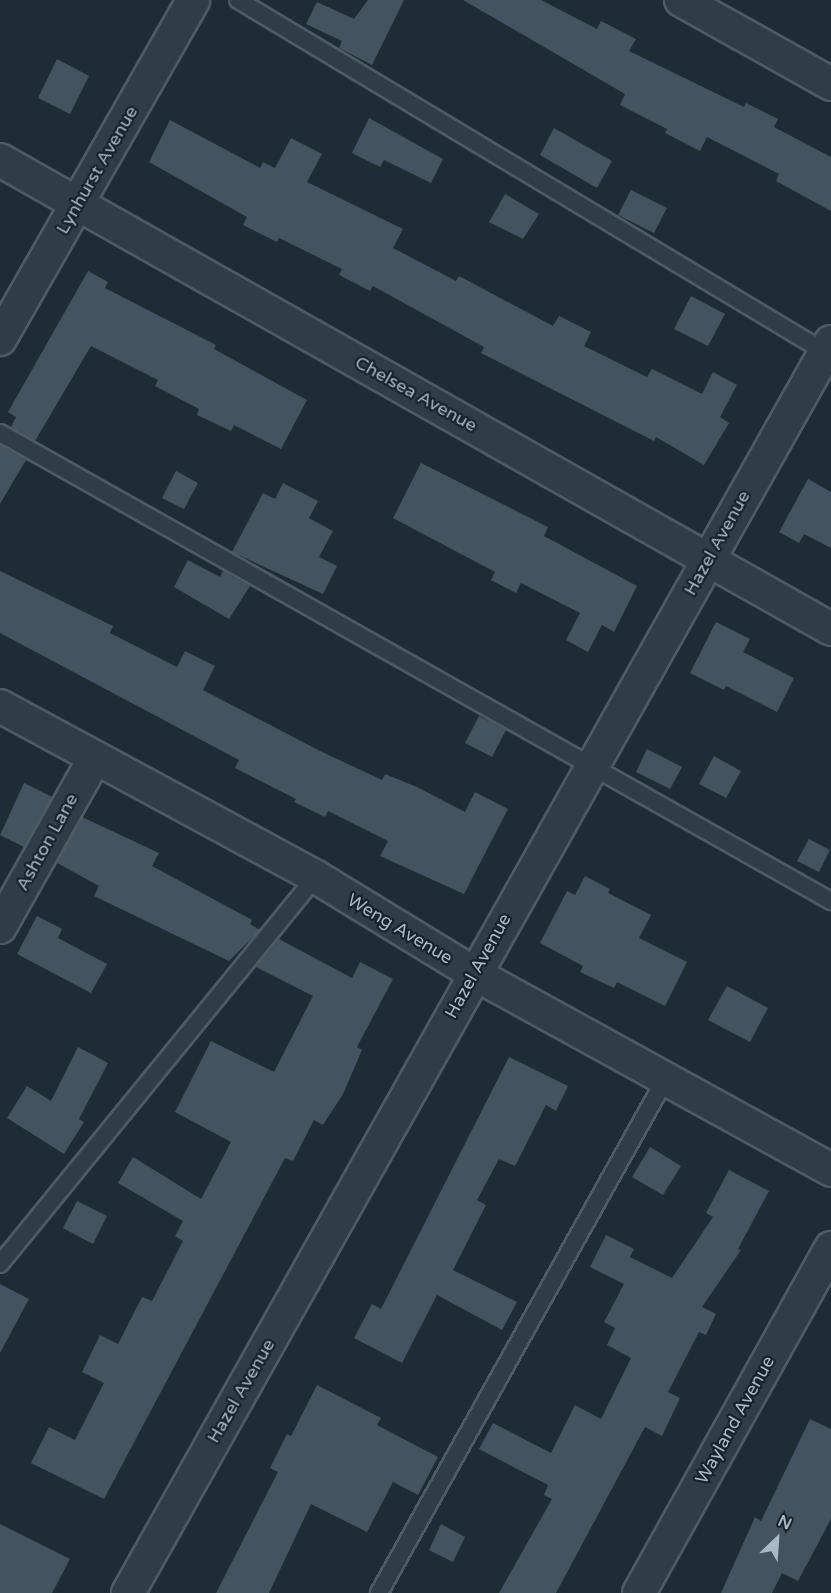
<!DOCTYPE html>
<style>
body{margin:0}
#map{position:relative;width:831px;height:1593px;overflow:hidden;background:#1e2c36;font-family:"Varela Round",sans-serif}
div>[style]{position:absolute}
.building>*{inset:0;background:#435360}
.roads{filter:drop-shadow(2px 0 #4e5b65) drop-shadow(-2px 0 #4e5b65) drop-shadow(0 2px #4e5b65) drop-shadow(0 -2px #4e5b65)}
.lane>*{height:16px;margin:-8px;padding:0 8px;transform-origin:8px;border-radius:8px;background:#313d46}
.street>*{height:32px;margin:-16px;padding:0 16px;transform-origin:16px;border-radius:16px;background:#313d46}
span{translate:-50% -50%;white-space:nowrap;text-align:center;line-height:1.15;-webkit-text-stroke:4.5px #17222a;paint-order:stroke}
.street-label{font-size:18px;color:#aab8c4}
.north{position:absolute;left:747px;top:1509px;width:60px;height:60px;-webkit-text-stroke:4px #17222a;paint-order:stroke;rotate:25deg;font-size:16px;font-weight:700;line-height:24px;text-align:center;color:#aab8c4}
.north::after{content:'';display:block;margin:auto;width:21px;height:27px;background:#aab8c4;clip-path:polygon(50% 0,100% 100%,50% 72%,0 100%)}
</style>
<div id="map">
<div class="building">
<div style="clip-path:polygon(368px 0,404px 0,372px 65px,339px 48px,342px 41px,306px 24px,317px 2px,354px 19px)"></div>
<div style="clip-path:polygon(463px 0,541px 0,597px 29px,601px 21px,636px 39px,629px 51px,744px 107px,746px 103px,778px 119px,774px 127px,831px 157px,831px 211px,776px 181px,779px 174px,707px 137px,700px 151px,665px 133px,667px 129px,620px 105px,625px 94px)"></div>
<div style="clip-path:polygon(57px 59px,89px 76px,70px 114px,38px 98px)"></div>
<div style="clip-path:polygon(369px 118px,443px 159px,431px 183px,384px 160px,380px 167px,352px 153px)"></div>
<div style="clip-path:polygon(170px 120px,260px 168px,263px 162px,275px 168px,291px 138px,322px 154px,307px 182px,403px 229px,393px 248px,456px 281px,459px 276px,553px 326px,559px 316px,591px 332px,584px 346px,647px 377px,652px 369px,702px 394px,713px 372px,737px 385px,720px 417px,729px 423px,704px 465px,656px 437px,654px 441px,481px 353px,484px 347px,373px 286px,370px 291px,339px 275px,342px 269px,279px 238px,277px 242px,243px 225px,247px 217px,149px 162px)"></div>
<div style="clip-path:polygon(554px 128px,612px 161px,597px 188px,540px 155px)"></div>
<div style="clip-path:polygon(631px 190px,667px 208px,654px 233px,618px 215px)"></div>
<div style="clip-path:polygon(505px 194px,539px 214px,523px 239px,489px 222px)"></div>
<div style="clip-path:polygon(88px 271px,108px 282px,105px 288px,216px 345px,214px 349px,307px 400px,281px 449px,234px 425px,231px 431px,197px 415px,199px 409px,155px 386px,158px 380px,91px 346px,35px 441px,11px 427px,16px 417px,8px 412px)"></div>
<div style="clip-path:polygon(691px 296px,725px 314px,708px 346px,674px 329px)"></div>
<div style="clip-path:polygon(0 445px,26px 460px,0 504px)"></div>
<div style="clip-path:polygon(421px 463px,548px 527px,544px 536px,637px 586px,614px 632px,602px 625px,588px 652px,566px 640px,580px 613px,521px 583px,516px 593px,491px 580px,495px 572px,393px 518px)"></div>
<div style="clip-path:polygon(176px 471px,198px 483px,184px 509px,162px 498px)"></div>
<div style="clip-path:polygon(808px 479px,831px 492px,831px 548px,804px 534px,799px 543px,779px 532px)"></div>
<div style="clip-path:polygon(283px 483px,318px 501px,309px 518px,333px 531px,319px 557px,337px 566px,323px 594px,232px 552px,263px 493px,275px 499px)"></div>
<div style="clip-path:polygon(188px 560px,220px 577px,223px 571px,250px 586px,229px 619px,174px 587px)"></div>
<div style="clip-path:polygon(0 571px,113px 626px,110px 633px,177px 667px,185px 651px,215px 666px,203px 690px,320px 751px,382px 780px,385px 774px,417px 787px,465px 812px,475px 792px,508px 809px,464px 894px,380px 856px,388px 841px,328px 811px,325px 817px,294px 802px,296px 799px,235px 768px,239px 760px,0 633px)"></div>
<div style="clip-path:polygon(716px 622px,750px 639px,743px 652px,794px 678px,777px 712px,726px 686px,724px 690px,690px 673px)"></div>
<div style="clip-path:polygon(479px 716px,506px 730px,492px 757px,465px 743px)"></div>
<div style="clip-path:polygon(647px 749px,682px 767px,670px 789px,636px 772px)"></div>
<div style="clip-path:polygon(714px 756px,741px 771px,726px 798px,699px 784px)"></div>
<div style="clip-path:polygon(24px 783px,52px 797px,24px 847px,0 835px)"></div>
<div style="clip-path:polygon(82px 817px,159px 853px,152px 866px,252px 920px,250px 924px,260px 930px,229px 961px,94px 896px,99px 886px,57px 863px)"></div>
<div style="clip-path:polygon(809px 839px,830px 850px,819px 872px,797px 861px)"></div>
<div style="clip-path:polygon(585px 876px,610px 889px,608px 893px,651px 915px,639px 938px,687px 962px,665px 1006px,617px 982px,614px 988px,580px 972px,583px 966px,540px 943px,567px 891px,575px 895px)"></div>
<div style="clip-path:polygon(37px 916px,62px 929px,58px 938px,107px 964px,91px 993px,17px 954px)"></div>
<div style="clip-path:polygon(279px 939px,352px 978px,360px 962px,393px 979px,357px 1047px,362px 1050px,343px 1094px,323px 1125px,314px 1120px,293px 1161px,285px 1158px,104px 1499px,31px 1463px,49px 1427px,75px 1440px,104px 1383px,82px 1372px,100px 1335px,118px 1344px,142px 1297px,152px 1301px,183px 1241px,175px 1236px,183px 1221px,118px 1183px,133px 1157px,201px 1199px,231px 1142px,175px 1112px,211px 1041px,274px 1072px,313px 996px,256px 967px)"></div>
<div style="clip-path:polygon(727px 986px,768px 1008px,750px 1042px,708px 1020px)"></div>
<div style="clip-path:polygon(78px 1047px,108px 1063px,79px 1119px,84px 1122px,64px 1154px,7px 1118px,27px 1086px,51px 1101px)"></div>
<div style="clip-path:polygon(509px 1057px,568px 1086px,556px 1111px,546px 1105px,515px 1166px,499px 1159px,477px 1200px,486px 1205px,453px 1270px,517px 1302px,502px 1330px,437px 1295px,402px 1363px,354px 1338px,372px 1304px,381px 1309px)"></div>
<div style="clip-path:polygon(650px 1147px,681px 1166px,663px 1195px,632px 1177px)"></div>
<div style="clip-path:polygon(729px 1170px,769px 1191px,738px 1249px,741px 1250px,702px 1307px,716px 1314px,706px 1335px,699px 1332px,668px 1392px,680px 1398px,662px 1436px,645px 1427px,556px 1593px,499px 1593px,552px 1499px,544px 1495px,548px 1485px,479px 1449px,493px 1423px,551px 1453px,575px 1405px,601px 1419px,631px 1358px,607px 1345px,615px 1328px,604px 1322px,624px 1284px,590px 1267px,606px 1235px,634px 1249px,630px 1257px,672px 1278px,713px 1217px,706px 1213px)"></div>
<div style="clip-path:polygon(77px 1201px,107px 1216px,93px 1244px,63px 1228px)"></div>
<div style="clip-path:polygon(0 1284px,29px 1299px,0 1353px)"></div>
<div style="clip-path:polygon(317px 1385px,381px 1418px,377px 1425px,438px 1457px,418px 1495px,393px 1482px,367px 1532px,311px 1504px,269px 1593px,216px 1593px,278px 1472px,270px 1468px,287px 1434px,291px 1436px)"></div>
<div style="clip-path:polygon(810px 1419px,831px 1429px,831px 1519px,798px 1581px,782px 1573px,772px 1593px,721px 1593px,755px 1517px,761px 1521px)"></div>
<div style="clip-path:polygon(0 1524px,70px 1559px,52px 1593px,0 1593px)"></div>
<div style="clip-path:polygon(441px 1524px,465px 1537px,453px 1562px,429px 1550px)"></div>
</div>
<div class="roads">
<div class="lane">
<div style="left:238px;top:0;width:690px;rotate:30.95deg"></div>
<div style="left:0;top:433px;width:954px;rotate:29.39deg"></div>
<div style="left:0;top:1264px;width:500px;rotate:-50.8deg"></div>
<div style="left:379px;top:1593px;width:590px;rotate:-60.87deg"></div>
</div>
<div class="street">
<div style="left:681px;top:0;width:172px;rotate:29.2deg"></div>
<div style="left:0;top:160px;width:954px;rotate:29.44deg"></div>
<div style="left:0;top:339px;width:390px;rotate:-60.3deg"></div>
<div style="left:0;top:706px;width:359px;rotate:28.4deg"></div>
<div style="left:316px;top:877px;width:184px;rotate:31.4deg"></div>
<div style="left:473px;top:973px;width:409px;rotate:28.8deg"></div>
<div style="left:0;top:927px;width:194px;rotate:-60.7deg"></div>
<div style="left:128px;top:1593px;width:1435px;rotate:-60.67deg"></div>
<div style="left:639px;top:1593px;width:395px;rotate:-60.9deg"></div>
</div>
</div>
<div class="street-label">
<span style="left:97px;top:170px;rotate:-60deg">Lynhurst Avenue</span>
<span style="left:416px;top:394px;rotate:29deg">Chelsea Avenue</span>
<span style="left:717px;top:543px;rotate:-61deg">Hazel Avenue</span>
<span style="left:47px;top:842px;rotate:-61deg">Ashton Lane</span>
<span style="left:400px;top:929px;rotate:31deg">Weng Avenue</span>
<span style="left:478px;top:966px;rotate:-61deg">Hazel Avenue</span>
<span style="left:241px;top:1391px;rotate:-60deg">Hazel Avenue</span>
<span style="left:735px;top:1420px;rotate:-61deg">Wayland Avenue</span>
</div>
<div class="north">N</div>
</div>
